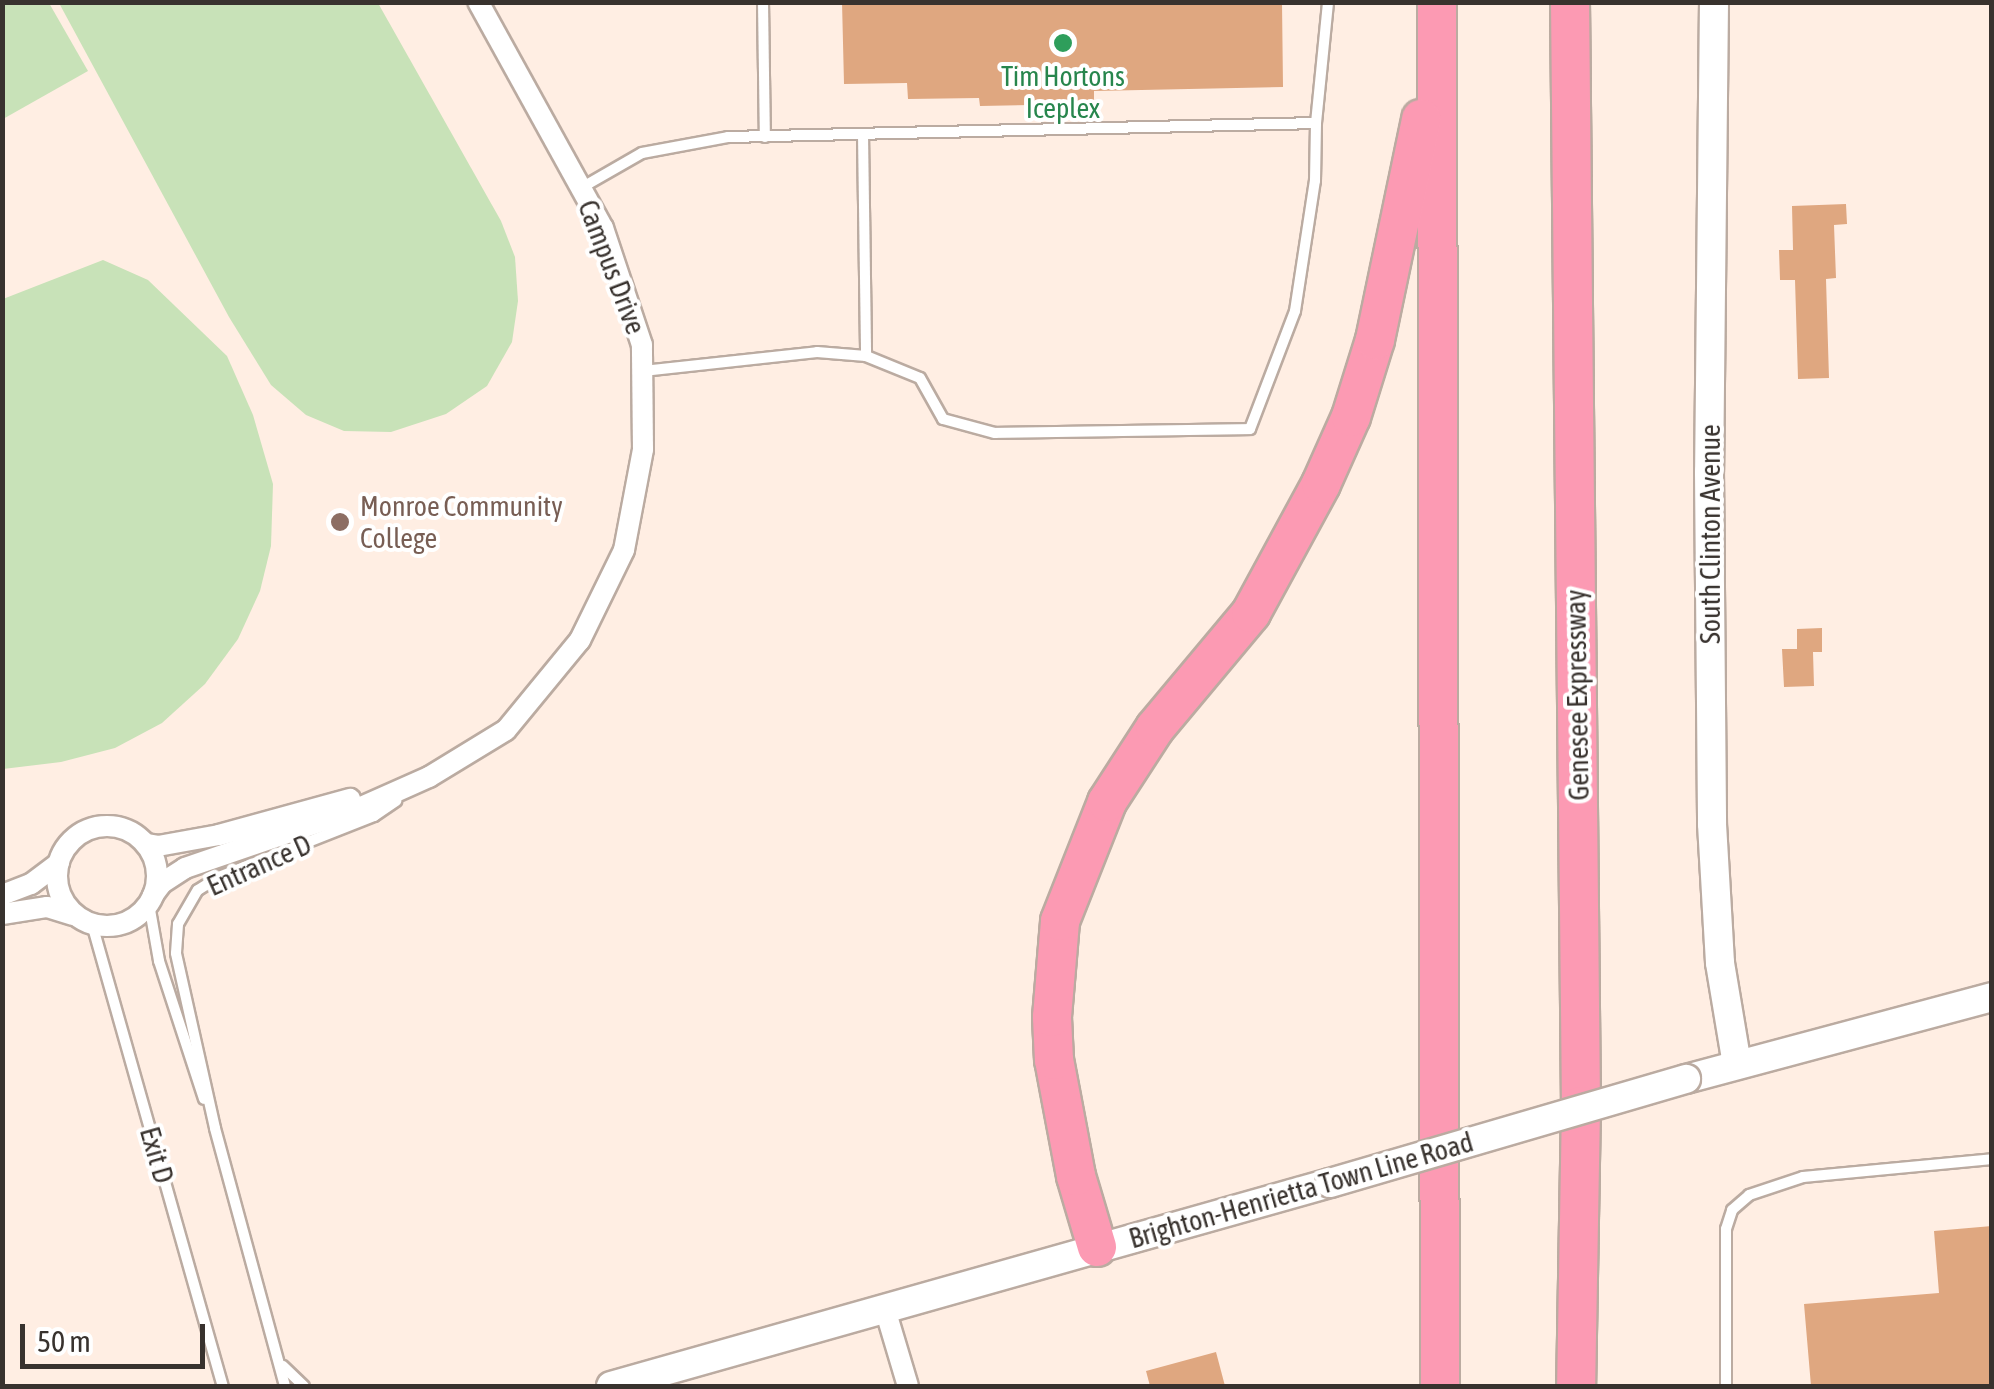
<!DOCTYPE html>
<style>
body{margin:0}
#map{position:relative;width:1994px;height:1389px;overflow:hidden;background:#ffeee3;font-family:"Asap Condensed",sans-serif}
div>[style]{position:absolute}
.green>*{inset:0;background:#c8e2b8}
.building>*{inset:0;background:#dfa780}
.roads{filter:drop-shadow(2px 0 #bbaba1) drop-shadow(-2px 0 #bbaba1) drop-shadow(0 2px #bbaba1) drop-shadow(0 -2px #bbaba1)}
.lane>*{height:10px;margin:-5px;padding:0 5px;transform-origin:5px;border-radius:5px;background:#fff}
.street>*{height:20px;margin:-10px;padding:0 10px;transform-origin:10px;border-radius:10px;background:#fff}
.street>.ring{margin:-10px;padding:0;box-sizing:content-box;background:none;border:20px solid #fff;border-radius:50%}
.secondary>*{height:28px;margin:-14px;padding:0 14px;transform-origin:14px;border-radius:14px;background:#fff}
.highway>*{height:38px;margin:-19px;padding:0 19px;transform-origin:19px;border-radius:19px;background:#fc9ab3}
.bridges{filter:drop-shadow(2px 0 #bbaba1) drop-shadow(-2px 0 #bbaba1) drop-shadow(0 2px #bbaba1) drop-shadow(0 -2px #bbaba1)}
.secondary-bridge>*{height:28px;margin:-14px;padding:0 14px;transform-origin:14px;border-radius:14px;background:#fff}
.dots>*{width:28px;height:28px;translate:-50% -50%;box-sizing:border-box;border:5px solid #fff;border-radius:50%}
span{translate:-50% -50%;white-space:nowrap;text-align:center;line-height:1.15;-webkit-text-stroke:8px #fff;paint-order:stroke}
.leisure-label{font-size:28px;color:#27864d}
.street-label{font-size:28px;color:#38322e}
.education-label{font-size:28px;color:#785e54}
.left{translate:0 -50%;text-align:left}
.frame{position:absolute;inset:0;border:5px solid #38322e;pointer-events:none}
.scale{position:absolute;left:20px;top:1324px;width:185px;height:45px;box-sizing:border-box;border:5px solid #38322e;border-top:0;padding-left:12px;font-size:30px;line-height:35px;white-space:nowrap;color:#38322e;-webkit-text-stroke:8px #fff;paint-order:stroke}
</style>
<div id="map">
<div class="green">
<div style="clip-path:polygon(3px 2px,49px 3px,88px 71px,3px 119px)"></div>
<div style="clip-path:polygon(59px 3px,378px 3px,501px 221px,515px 257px,518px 301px,512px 342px,487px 386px,446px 414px,391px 432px,344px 431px,306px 415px,271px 385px,229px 317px)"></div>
<div style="clip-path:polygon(103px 260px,148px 280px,227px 356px,253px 415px,273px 484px,271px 546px,260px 591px,238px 639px,205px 684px,162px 723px,115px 748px,61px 762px,3px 769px,3px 299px)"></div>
</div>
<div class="building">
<div style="clip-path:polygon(842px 2px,1282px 2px,1283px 87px,1094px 91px,1094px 104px,980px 106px,979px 98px,908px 99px,907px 83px,844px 84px)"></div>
<div style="clip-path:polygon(1846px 204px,1847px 224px,1834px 225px,1836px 278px,1826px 279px,1829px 378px,1798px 379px,1795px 280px,1780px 280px,1779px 250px,1793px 250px,1792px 206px)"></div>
<div style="clip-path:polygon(1822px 628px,1822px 652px,1813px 652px,1814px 686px,1784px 687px,1782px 649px,1797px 649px,1797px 629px)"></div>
<div style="clip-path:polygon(1992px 1226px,1992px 1386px,1811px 1386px,1804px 1304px,1939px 1293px,1934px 1231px)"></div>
<div style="clip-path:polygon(1216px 1352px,1225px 1386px,1150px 1386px,1146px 1371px)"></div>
</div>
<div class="roads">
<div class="lane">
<div style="left:763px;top:2px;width:135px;rotate:89.2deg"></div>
<div style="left:863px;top:134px;width:222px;rotate:89.2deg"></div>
<div style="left:581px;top:188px;width:70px;rotate:-29.8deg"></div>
<div style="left:642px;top:153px;width:87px;rotate:-10.5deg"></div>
<div style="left:728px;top:137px;width:588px;rotate:-1.36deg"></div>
<div style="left:1316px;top:123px;width:122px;rotate:-84.3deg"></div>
<div style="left:643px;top:371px;width:175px;rotate:-6.2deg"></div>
<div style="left:817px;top:352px;width:49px;rotate:4.7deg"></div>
<div style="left:866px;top:356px;width:58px;rotate:22.2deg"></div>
<div style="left:920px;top:378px;width:47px;rotate:60.7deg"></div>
<div style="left:943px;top:419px;width:54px;rotate:15.1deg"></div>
<div style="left:995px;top:433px;width:255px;rotate:-0.9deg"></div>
<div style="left:1250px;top:429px;width:126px;rotate:-69.1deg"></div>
<div style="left:1295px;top:311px;width:132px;rotate:-81.3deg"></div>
<div style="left:1315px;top:181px;width:58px;rotate:-89deg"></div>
<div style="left:149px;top:904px;width:58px;rotate:80deg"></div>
<div style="left:159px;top:961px;width:145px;rotate:71.9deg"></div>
<div style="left:92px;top:924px;width:480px;rotate:74.2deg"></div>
<div style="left:283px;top:1366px;width:29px;rotate:44deg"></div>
<div style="left:285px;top:1386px;width:267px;rotate:-105.2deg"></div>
<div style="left:215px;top:1128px;width:179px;rotate:-102.6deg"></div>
<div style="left:176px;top:953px;width:29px;rotate:-86deg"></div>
<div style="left:178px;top:924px;width:39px;rotate:-60deg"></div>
<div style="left:198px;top:890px;width:25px;rotate:-32deg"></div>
<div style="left:219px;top:877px;width:167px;rotate:-21.5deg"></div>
<div style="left:374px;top:816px;width:27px;rotate:-34deg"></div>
<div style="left:1726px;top:1386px;width:157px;rotate:-90deg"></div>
<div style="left:1726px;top:1229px;width:20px;rotate:-72deg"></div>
<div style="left:1732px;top:1210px;width:23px;rotate:-41deg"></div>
<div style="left:1749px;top:1195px;width:57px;rotate:-18.4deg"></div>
<div style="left:1803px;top:1177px;width:190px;rotate:-5.4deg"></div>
</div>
<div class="street">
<div class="ring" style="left:57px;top:826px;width:80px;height:80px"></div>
<div style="left:146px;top:844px;width:12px;rotate:9deg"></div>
<div style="left:158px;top:846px;width:62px;rotate:-10.2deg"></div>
<div style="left:219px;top:835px;width:136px;rotate:-15.4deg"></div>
<div style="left:2px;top:895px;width:31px;rotate:-21deg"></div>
<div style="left:31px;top:884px;width:35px;rotate:-37deg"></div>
<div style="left:153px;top:895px;width:15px;rotate:-53deg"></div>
<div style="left:162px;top:883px;width:27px;rotate:-33deg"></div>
<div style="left:185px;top:868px;width:182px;rotate:-18.9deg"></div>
<div style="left:357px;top:809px;width:79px;rotate:-24deg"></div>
<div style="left:429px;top:777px;width:90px;rotate:-31.4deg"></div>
<div style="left:506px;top:730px;width:117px;rotate:-50.6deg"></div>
<div style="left:580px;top:640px;width:100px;rotate:-63.9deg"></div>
<div style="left:624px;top:550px;width:103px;rotate:-79.3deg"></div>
<div style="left:643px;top:449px;width:104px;rotate:-90.6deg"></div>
<div style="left:642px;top:345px;width:123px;rotate:-108.4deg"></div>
<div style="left:603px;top:228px;width:258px;rotate:-118.9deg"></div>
<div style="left:2px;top:914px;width:46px;rotate:-8.8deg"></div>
<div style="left:47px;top:907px;width:27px;rotate:17deg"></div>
<div style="left:885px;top:1309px;width:80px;rotate:73.4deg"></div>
</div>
<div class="secondary">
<div style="left:1714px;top:2px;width:470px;rotate:90.6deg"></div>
<div style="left:1709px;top:472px;width:352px;rotate:89.5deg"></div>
<div style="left:1712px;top:824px;width:139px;rotate:86.7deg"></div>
<div style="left:1720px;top:963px;width:103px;rotate:80.5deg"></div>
<div style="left:1686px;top:1079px;width:317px;rotate:-15deg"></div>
<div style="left:611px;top:1386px;width:747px;rotate:-15.77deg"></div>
</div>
<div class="highway">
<div style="left:1437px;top:2px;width:1384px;rotate:89.88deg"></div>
<div style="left:1570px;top:2px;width:1104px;rotate:89.43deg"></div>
<div style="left:1581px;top:1106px;width:280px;rotate:91deg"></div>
<div style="left:1097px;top:1247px;width:74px;rotate:-106.5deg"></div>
<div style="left:1076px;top:1176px;width:118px;rotate:-100.7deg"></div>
<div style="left:1054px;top:1060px;width:43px;rotate:-92.7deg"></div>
<div style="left:1052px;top:1017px;width:96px;rotate:-85.2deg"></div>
<div style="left:1060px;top:921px;width:128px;rotate:-68.4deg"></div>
<div style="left:1107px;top:802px;width:88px;rotate:-57deg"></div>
<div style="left:1155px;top:728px;width:150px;rotate:-50.1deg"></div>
<div style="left:1251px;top:613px;width:147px;rotate:-61.5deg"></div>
<div style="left:1321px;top:484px;width:73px;rotate:-65.9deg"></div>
<div style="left:1351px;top:417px;width:81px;rotate:-72.7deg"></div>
<div style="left:1375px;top:340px;width:226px;rotate:-78.2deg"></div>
</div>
</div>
<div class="bridges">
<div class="secondary-bridge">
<div style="left:1330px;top:1183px;width:371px;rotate:-16.3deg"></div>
</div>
</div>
<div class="dots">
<div style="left:1063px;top:43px;background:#2e9e5b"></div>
<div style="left:340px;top:522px;background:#8d6e63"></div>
</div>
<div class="leisure-label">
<span style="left:1063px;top:92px">Tim Hortons<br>Iceplex</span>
</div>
<div class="street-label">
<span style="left:612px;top:267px;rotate:69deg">Campus Drive</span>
<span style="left:1710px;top:534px;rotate:-90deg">South Clinton Avenue</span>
<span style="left:1577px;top:695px;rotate:-91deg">Genesee Expressway</span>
<span style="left:259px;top:865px;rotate:-24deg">Entrance D</span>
<span style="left:157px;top:1155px;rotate:74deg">Exit D</span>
<span style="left:1301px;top:1190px;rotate:-16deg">Brighton-Henrietta Town Line Road</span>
</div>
<div class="education-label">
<span class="left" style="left:360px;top:522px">Monroe Community<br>College</span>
</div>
<div class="frame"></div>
<div class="scale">50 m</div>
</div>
